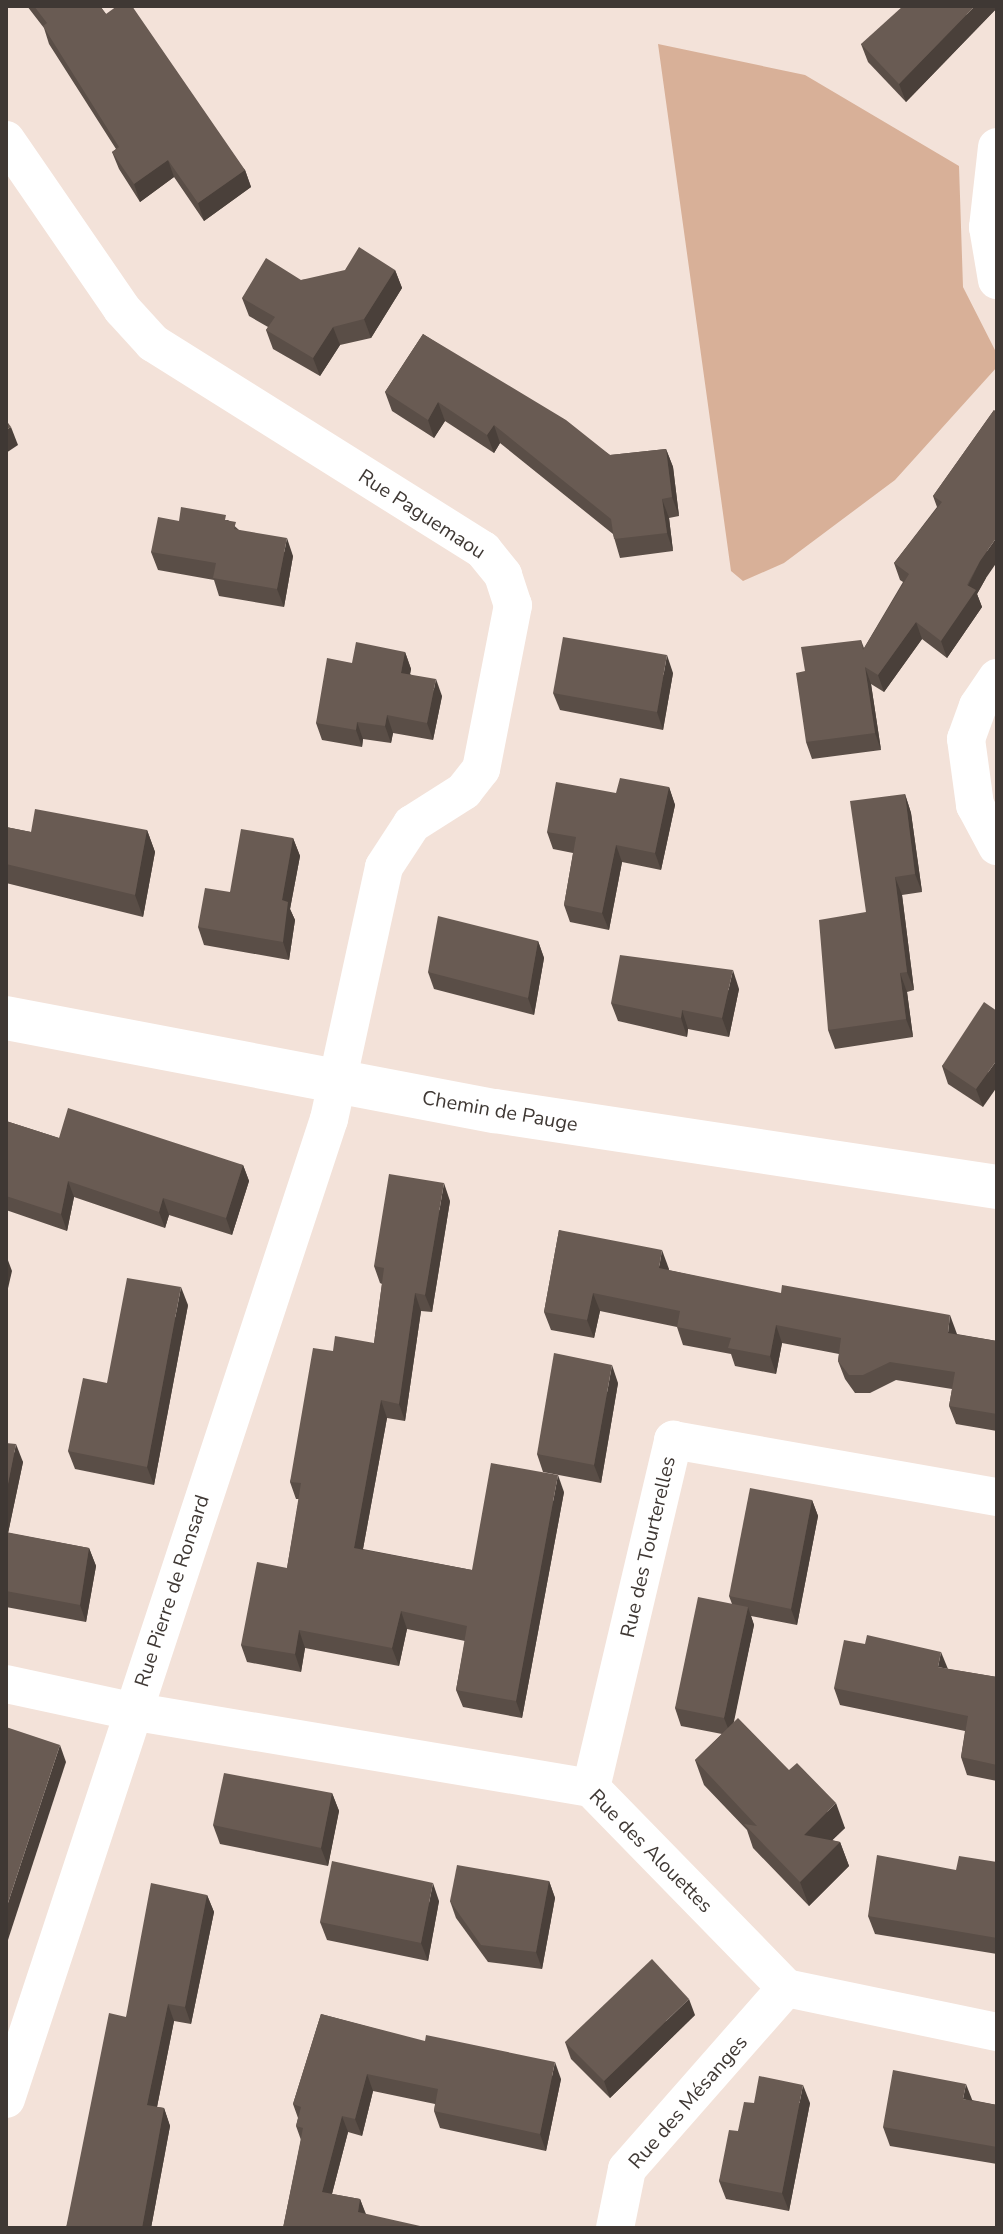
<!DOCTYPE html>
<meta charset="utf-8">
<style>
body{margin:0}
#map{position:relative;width:1003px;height:2234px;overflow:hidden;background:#f3e2d9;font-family:"Nunito Sans",sans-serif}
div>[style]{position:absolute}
.green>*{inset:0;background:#d8b098}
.minor>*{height:38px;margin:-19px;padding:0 19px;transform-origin:19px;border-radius:19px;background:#fff}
.tertiary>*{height:44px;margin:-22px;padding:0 22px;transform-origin:22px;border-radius:22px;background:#fff}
.wall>*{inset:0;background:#5a4e47}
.shaded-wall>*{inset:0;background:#4a403a}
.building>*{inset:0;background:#695b53}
span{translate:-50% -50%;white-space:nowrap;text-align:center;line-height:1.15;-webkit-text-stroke:8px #fff;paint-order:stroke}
.street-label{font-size:20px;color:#3f3834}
.frame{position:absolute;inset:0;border:8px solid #3f3834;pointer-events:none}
</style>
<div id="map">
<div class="green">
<div style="clip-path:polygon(658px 44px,805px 75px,959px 166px,963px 287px,997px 354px,997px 367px,895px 480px,784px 563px,743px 581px,731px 571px)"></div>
</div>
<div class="minor">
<div style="left:6px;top:140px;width:205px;rotate:55.5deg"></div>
<div style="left:122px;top:309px;width:46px;rotate:47.6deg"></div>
<div style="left:153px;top:343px;width:390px;rotate:32.1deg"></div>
<div style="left:483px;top:550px;width:32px;rotate:51deg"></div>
<div style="left:503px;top:575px;width:32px;rotate:72deg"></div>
<div style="left:513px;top:605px;width:167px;rotate:101deg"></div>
<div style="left:481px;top:769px;width:28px;rotate:128deg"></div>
<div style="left:464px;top:791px;width:62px;rotate:147.6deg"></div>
<div style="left:412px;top:824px;width:51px;rotate:123.1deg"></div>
<div style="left:384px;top:867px;width:258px;rotate:102.3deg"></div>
<div style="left:329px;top:1119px;width:1032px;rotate:108.24deg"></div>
<div style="left:997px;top:147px;width:81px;rotate:96.4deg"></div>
<div style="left:988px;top:227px;width:54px;rotate:80.4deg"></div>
<div style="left:997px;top:678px;width:34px;rotate:124deg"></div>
<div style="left:978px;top:706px;width:35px;rotate:110deg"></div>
<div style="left:966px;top:739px;width:67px;rotate:82.2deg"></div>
<div style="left:975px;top:805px;width:47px;rotate:61.8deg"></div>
<div style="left:6px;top:1684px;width:128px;rotate:12.2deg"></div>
<div style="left:131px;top:1711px;width:466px;rotate:9.5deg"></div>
<div style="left:591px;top:1788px;width:279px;rotate:45.7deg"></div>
<div style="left:786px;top:1988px;width:216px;rotate:11.8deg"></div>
<div style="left:591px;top:1788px;width:358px;rotate:-76.7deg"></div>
<div style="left:673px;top:1440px;width:329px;rotate:10deg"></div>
<div style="left:615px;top:2228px;width:60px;rotate:-78.5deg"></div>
<div style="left:627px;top:2169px;width:241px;rotate:-48.7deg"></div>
</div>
<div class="tertiary">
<div style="left:6px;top:1018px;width:498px;rotate:10.8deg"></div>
<div style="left:495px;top:1111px;width:508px;rotate:8.61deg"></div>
</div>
<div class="wall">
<div style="clip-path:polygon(27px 6px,100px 6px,106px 14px,245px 170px,251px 187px,204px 221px,174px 177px,140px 202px,119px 169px,112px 152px,116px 149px,49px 44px,44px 28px)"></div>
<div style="clip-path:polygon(997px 6px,997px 8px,906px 102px,868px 62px,861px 44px)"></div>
<div style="clip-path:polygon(395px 270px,402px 288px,371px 338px,340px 345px,320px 376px,273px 349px,266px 330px,268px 327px,249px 316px,242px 298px,301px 280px)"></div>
<div style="clip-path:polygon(423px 334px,610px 455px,666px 449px,673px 467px,679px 516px,669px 518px,673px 551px,620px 558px,613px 534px,500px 443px,494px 453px,445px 421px,434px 438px,392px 411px,385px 392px)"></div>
<div style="clip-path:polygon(994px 410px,986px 578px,977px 594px,982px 607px,947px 658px,922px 639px,884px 692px,871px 684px,881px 750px,812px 759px,806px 742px,861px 640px,864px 648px,903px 582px,900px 580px,894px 563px,937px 507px,933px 496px)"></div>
<div style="clip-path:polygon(228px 520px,239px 530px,293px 556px,284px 607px,219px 596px,214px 580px,158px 570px,151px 552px,179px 521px)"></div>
<div style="clip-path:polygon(405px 652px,411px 669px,410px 674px,442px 696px,433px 740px,393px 733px,391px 743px,363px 739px,362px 747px,322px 740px,316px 723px,352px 663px)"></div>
<div style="clip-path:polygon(673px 673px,663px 730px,560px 710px,553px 693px)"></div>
<div style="clip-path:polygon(669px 787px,675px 805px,661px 870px,622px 862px,609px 930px,570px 922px,564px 905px,573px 853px,553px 849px,547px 832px,616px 793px)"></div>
<div style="clip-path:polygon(905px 794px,911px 813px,922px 892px,902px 895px,914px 990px,907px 992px,913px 1037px,835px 1049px,828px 1030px)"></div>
<div style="clip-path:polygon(6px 827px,31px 832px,147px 830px,155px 852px,143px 917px,6px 883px)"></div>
<div style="clip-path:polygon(293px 838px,300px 856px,290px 909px,295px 920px,289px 960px,204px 945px,198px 927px,230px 892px)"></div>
<div style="clip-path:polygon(538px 941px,544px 958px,534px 1015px,434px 989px,428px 972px)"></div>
<div style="clip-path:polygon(739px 989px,729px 1037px,688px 1029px,687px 1037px,618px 1021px,611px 1003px)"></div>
<div style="clip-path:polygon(997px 1011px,983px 1107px,948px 1084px,942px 1066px)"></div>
<div style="clip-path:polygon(6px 1121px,59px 1138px,243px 1165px,249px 1181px,232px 1235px,169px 1215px,165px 1228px,74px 1197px,67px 1231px,6px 1210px)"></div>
<div style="clip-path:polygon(450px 1201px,432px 1312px,421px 1311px,405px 1421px,387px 1418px,363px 1549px,472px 1570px,564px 1492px,522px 1718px,463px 1707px,456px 1690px,465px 1641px,407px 1629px,399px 1666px,305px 1648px,301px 1672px,247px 1662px,241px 1645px,287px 1568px,299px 1499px,296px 1499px,290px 1482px,333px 1351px,374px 1343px,382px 1284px,380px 1283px,374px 1266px)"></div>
<div style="clip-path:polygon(559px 1230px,669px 1269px,668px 1270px,957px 1334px,997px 1341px,997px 1431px,956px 1424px,949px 1406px,952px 1389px,896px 1380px,870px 1393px,855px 1393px,845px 1379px,838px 1361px,839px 1354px,782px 1343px,776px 1374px,735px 1366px,731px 1354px,683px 1345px,677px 1327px,600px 1311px,594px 1338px,551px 1330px,544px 1312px)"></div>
<div style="clip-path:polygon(188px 1305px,154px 1485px,75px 1469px,68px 1451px,107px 1383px)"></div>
<div style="clip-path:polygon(618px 1383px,601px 1483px,543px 1472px,537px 1454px)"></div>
<div style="clip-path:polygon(6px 1443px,23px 1462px,8px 1533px,89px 1548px,96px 1566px,86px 1622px,6px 1607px)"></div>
<div style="clip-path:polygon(812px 1500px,818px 1516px,797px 1625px,751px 1616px,754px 1625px,733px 1723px,845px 1828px,832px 1840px,840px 1842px,849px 1866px,809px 1906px,753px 1848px,747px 1830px,704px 1785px,695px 1760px,722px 1734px,681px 1726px,675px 1708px,732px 1604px,729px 1596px)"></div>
<div style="clip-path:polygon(948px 1669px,997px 1677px,997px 1781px,967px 1775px,961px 1757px,965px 1731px,840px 1705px,834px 1688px)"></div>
<div style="clip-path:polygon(332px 1793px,339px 1811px,328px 1866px,220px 1844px,213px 1825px)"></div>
<div style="clip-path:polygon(997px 1862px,997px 1954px,875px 1934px,868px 1916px,956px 1870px)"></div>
<div style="clip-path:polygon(549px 1881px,555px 1898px,542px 1969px,488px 1962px,456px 1918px,450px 1901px)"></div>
<div style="clip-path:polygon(207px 1895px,214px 1912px,191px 2024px,174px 2021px,157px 2107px,164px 2108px,170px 2126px,151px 2228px,66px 2228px,126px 2017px)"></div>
<div style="clip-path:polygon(439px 1901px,428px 1961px,327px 1940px,320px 1922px)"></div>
<div style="clip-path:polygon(321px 2014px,561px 2079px,546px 2151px,440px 2128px,434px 2111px,435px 2104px,373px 2091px,362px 2136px,348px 2132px,332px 2194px,360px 2199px,366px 2214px,283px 2228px,301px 2140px,296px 2126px,298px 2118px,293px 2104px)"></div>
<div style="clip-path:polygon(695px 2015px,610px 2098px,571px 2059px,565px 2042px)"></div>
<div style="clip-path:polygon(972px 2100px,997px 2105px,997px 2164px,890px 2146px,883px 2127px)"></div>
<div style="clip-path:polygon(754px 2103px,810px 2103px,789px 2211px,726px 2199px,719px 2181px,738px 2131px)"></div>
</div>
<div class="shaded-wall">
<div style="clip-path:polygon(975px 6px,997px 6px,997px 8px,906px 102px,899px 84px)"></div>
<div style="clip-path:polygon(168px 160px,174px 177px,140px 202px,134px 184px)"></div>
<div style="clip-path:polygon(245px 170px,251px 187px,204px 221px,198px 203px)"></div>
<div style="clip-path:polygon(395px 270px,402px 288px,371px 338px,364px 319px)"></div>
<div style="clip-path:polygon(333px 327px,340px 345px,320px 376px,313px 358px)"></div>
<div style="clip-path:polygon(438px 402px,445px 421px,434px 438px,428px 420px)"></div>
<div style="clip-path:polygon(494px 425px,500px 443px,494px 453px,487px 435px)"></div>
<div style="clip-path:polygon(11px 427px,18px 445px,6px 453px,6px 430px)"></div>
<div style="clip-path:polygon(666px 449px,673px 467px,679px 516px,672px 497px)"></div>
<div style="clip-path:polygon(662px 499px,669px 518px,673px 551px,667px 533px)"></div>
<div style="clip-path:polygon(997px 537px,997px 562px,986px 578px,977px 594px,982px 607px,947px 658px,941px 641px,980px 561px)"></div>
<div style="clip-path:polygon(287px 538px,293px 556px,284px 607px,277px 589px)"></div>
<div style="clip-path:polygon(916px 622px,922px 639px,884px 692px,878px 675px)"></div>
<div style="clip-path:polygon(405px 652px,411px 669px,407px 690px,401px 673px)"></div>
<div style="clip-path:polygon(667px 655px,673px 673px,663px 730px,657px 712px)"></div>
<div style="clip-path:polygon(865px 667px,871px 684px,881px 750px,875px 733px)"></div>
<div style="clip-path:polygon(436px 679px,442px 696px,433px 740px,427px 723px)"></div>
<div style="clip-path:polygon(387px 715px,393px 733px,391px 743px,385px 726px)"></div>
<div style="clip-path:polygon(357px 722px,363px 739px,362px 747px,356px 730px)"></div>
<div style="clip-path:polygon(669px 787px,675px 805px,661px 870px,655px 853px)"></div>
<div style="clip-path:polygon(905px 794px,911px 813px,922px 892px,915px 874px)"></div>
<div style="clip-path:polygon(147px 830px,155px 852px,143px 917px,135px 895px)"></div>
<div style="clip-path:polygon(293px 838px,300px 856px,290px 909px,295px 920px,289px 960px,283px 942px,282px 900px)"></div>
<div style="clip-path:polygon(616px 845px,622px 862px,609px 930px,602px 913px)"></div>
<div style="clip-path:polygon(895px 877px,902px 895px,914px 990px,907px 972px)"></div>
<div style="clip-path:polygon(538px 941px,544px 958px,534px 1015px,528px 998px)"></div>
<div style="clip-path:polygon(733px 970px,739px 989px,729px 1037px,722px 1018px)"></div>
<div style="clip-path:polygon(900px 973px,907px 992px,913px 1037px,906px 1019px)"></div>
<div style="clip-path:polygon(682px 1010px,688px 1029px,687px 1037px,681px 1018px)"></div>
<div style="clip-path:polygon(997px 1060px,997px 1087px,983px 1107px,976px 1089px)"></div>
<div style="clip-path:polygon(243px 1165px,249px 1181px,232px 1235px,226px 1218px)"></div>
<div style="clip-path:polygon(68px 1181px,74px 1197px,67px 1231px,61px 1214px)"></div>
<div style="clip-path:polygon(444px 1183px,450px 1201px,432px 1312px,425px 1295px)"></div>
<div style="clip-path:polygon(163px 1198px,169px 1215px,165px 1228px,159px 1212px)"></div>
<div style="clip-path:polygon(662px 1250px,669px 1269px,665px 1286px,659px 1268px)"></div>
<div style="clip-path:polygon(6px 1255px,12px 1271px,6px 1297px)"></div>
<div style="clip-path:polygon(181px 1287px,188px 1305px,154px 1485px,147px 1467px)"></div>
<div style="clip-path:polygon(415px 1293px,421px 1311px,405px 1421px,399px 1404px)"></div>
<div style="clip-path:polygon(593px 1293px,600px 1311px,594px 1338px,587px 1320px)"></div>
<div style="clip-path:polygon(950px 1315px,957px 1334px,954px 1351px,948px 1333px)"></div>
<div style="clip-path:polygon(776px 1325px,782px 1343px,776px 1374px,770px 1356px)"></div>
<div style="clip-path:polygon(612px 1365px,618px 1383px,601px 1483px,594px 1465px)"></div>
<div style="clip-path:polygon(381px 1400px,387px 1418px,360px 1565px,354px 1548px)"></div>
<div style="clip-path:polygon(16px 1444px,23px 1462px,6px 1543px,6px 1494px)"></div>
<div style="clip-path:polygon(558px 1475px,564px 1492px,522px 1718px,516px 1701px)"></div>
<div style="clip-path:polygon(812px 1500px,818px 1516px,797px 1625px,791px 1609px)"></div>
<div style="clip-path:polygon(89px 1548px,96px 1566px,86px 1622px,80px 1605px)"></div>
<div style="clip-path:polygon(748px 1607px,754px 1625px,731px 1736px,724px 1718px)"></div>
<div style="clip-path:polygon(401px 1611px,407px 1629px,399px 1666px,392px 1648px)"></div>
<div style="clip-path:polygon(299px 1630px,305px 1648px,301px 1672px,295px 1654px)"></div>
<div style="clip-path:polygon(941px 1652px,948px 1669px,938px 1667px)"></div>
<div style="clip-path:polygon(60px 1745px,66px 1762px,6px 1946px,6px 1909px)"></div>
<div style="clip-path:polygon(332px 1793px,339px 1811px,328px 1866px,321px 1848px)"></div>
<div style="clip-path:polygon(836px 1803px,845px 1828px,813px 1859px,804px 1835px)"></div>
<div style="clip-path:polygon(840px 1842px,849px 1866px,809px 1906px,800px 1882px)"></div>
<div style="clip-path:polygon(549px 1881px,555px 1898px,542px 1969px,536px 1952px)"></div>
<div style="clip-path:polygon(433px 1883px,439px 1901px,428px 1961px,421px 1943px)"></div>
<div style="clip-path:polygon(207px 1895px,214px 1912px,191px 2024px,185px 2007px)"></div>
<div style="clip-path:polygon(689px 1999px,695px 2015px,610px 2098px,604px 2081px)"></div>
<div style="clip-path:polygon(168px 2004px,174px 2021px,154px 2122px,147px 2105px)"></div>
<div style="clip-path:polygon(555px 2062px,561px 2079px,546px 2151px,540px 2134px)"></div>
<div style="clip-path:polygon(367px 2074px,373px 2091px,362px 2136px,355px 2119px)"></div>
<div style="clip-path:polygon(966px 2084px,973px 2102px,963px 2099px)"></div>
<div style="clip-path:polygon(803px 2085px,810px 2103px,789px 2211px,782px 2193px)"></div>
<div style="clip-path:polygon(164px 2108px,170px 2126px,151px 2228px,142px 2228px)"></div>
<div style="clip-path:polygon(342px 2116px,348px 2132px,328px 2209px,322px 2192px)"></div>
<div style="clip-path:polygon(360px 2199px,366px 2216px,358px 2212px)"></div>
</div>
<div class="building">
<div style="clip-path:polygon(34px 6px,100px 6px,106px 14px,117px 6px,132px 6px,245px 170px,198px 203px,168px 160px,134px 184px,112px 152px,119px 147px,43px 26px,47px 23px)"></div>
<div style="clip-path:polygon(903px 6px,975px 6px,899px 84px,861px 44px)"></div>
<div style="clip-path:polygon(359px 247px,395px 270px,364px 319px,333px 327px,313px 358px,266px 330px,275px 317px,242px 298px,266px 258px,301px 280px,345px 270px)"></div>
<div style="clip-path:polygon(423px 334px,566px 420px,610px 455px,666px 449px,672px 497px,662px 499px,667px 533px,614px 539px,611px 519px,494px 425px,487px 435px,438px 402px,428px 420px,385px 392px)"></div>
<div style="clip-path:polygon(994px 410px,997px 412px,997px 537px,980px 561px,967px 585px,976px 590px,941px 641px,916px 622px,878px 675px,865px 667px,875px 733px,806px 742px,796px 673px,805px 671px,801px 647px,861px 640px,863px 650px,909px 574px,894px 563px,942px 502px,933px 496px)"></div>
<div style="clip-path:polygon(6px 420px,11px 427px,6px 430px)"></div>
<div style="clip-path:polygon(181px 507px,226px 515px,225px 520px,236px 522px,234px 529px,287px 538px,277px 589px,213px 578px,216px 563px,151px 552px,158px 517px,179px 521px)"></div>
<div style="clip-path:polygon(563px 637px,667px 655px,657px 712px,553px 693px)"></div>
<div style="clip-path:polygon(356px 642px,405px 652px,401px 673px,436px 679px,427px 723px,387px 715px,385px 726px,357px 722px,356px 730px,316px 723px,327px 658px,352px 663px)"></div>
<div style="clip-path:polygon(620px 778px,669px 787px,655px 853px,616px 845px,602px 913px,564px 905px,576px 837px,547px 832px,556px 782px,616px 793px)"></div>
<div style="clip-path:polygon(905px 794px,915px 874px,895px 877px,907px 972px,900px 973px,906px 1019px,828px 1030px,819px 920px,866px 912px,850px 801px)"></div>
<div style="clip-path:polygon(35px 809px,147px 830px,135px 895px,6px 864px,6px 827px,31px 832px)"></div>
<div style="clip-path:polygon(241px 829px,293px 838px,282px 900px,288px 902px,283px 942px,198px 927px,205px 888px,230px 892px)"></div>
<div style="clip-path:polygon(438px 916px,538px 941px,528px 998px,428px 972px)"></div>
<div style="clip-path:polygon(620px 955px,733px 970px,722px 1018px,682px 1010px,681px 1018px,611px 1003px)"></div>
<div style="clip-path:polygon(984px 1002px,997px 1011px,997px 1060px,976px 1089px,942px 1066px)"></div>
<div style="clip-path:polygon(68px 1108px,243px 1165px,226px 1218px,163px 1198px,159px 1212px,68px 1181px,61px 1214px,6px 1196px,6px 1121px,59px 1138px)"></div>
<div style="clip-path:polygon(389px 1174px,444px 1183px,425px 1295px,415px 1293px,399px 1404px,381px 1400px,354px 1548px,472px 1570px,491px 1463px,558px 1475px,516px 1701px,456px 1690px,467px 1626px,401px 1611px,392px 1648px,299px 1630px,295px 1654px,241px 1645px,257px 1562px,287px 1568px,301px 1483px,290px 1482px,313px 1348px,333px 1351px,335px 1336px,374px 1343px,384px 1268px,374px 1266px)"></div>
<div style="clip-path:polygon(559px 1230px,662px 1250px,659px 1268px,781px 1293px,782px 1285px,950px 1315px,948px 1333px,997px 1341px,997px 1414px,949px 1406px,955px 1372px,890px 1362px,863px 1375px,849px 1375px,838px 1361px,841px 1338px,776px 1325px,770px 1356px,728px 1348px,731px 1338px,677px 1327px,680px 1311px,593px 1293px,587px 1320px,544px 1312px)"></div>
<div style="clip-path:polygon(127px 1278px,181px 1287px,147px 1467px,68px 1451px,83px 1378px,107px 1383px)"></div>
<div style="clip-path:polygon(554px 1353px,612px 1365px,594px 1465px,537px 1454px)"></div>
<div style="clip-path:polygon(6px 1443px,16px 1444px,6px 1494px)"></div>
<div style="clip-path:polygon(750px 1488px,812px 1500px,791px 1609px,729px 1596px)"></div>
<div style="clip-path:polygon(6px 1532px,89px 1548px,80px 1605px,6px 1591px)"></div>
<div style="clip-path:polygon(698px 1597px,748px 1607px,724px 1718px,675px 1708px)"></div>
<div style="clip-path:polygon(867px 1635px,941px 1652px,938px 1667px,997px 1677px,997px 1765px,961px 1757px,968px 1716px,834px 1688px,844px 1640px,865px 1644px)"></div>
<div style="clip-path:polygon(738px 1718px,789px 1770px,797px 1763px,836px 1803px,804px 1835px,840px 1842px,800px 1882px,744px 1824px,757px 1826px,695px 1760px)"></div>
<div style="clip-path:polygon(6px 1727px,60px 1745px,6px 1909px)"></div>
<div style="clip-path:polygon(224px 1773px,332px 1793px,321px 1848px,213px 1825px)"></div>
<div style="clip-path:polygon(877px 1855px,956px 1870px,959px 1856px,997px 1862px,997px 1938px,868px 1916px)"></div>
<div style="clip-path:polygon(332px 1861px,433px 1883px,421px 1943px,320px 1922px)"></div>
<div style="clip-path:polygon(457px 1865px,549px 1881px,536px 1952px,481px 1945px,450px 1901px)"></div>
<div style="clip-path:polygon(151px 1883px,207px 1895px,185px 2007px,168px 2004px,147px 2105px,164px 2108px,142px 2228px,66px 2228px,109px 2013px,126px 2017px)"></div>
<div style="clip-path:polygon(652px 1959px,689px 1999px,604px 2081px,565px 2042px)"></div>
<div style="clip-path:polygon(321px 2014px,425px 2041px,426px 2035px,555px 2062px,540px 2134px,434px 2111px,438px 2089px,367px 2074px,355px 2119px,342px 2116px,322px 2192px,360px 2199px,358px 2212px,429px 2228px,283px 2228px,303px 2128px,296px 2126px,301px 2107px,293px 2104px)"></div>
<div style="clip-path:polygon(893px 2070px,966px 2084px,963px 2099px,997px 2105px,997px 2147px,883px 2127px)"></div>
<div style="clip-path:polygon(759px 2076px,803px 2085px,782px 2193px,719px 2181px,729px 2130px,738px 2131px,744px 2102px,754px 2103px)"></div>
</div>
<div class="street-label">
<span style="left:422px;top:514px;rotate:33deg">Rue Paguemaou</span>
<span style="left:500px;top:1111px;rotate:10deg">Chemin de Pauge</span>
<span style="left:648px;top:1547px;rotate:-77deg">Rue des Tourterelles</span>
<span style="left:172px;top:1591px;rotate:-72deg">Rue Pierre de Ronsard</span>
<span style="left:651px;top:1851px;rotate:45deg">Rue des Alouettes</span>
<span style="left:688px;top:2102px;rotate:-49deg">Rue des Mésanges</span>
</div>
<div class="frame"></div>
</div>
